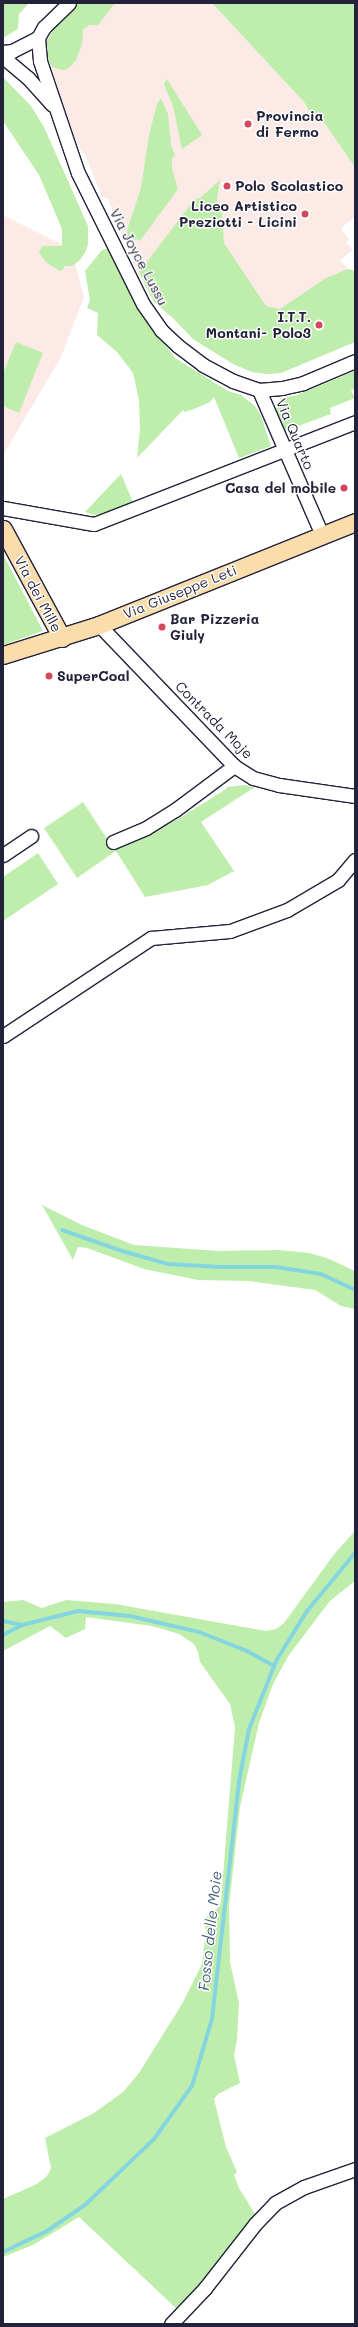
<!DOCTYPE html>
<style>
body{margin:0}
#map{position:relative;width:358px;height:2327px;overflow:hidden;background:#fff;font-family:Mali,sans-serif}
div>[style]{position:absolute}
.built>*{inset:0;background:#fbeae6}
.green>*{inset:0;background:#bfeeac}
.stream>*{height:4px;margin:-2px;padding:0 2px;transform-origin:2px;border-radius:2px;background:#85d5e1}
.roads{filter:drop-shadow(1px 0 #22223b) drop-shadow(-1px 0 #22223b) drop-shadow(0 1px #22223b) drop-shadow(0 -1px #22223b)}
.minor>*{height:13px;margin:-6.5px;padding:0 6.5px;transform-origin:6.5px;border-radius:6.5px;background:#fff}
.major>*{height:17px;margin:-8.5px;padding:0 8.5px;transform-origin:8.5px;border-radius:8.5px;background:#fbddab}
.dots>*{width:11px;height:11px;translate:-50% -50%;box-sizing:border-box;border:2px solid #fff;border-radius:50%}
span{translate:-50% -50%;white-space:nowrap;text-align:center;line-height:1.15;-webkit-text-stroke:3px #fff;paint-order:stroke}
.poi-label{font-size:14px;color:#22223b;font-weight:700}
.left{translate:0 -50%;text-align:left}
.right{translate:-100% -50%;text-align:right}
.street-label{font-size:14px;color:#22223b}
.water-label{font-size:15px;color:#456175;font-style:italic}
.frame{position:absolute;inset:0;border:4px solid #22223b;pointer-events:none}
</style>
<div id="map">
<div class="built">
<div style="clip-path:polygon(78px 3px,212px 3px,304px 102px,312px 116px,325px 124px,355px 167px,355px 217px,341px 228px,349px 240px,346px 242px,353px 250px,340px 260px,348px 269px,355px 271px,355px 342px,281px 373px,267px 374px,252px 372px,233px 364px,193px 339px,174px 319px,154px 302px,133px 263px,133px 243px,128px 243px,122px 239px,121px 231px,108px 199px,102px 197px,85px 154px,82px 152px,75px 139px,46px 52px,46px 43px,49px 36px)"></div>
<div style="clip-path:polygon(3px 215px,71px 249px,84px 297px,61px 357px,3px 455px)"></div>
</div>
<div class="green">
<div style="clip-path:polygon(3px 3px,29px 3px,19px 14px,18px 29px,3px 38px)"></div>
<div style="clip-path:polygon(78px 3px,115px 3px,98px 25px,90px 25px,83px 29px,82px 44px,76px 60px,70px 67px,64px 70px,58px 69px,52px 66px,48px 59px,46px 43px,55px 26px)"></div>
<div style="clip-path:polygon(212px 3px,355px 3px,355px 167px,325px 124px,312px 116px,304px 102px)"></div>
<div style="clip-path:polygon(3px 77px,31px 106px,44px 127px,88px 226px,88px 244px,86px 251px,80px 260px,72px 266px,64px 266px,63px 270px,60px 271px,47px 263px,39px 253px,42px 246px,62px 246px,62px 229px,39px 175px,3px 121px)"></div>
<div style="clip-path:polygon(167px 79px,202px 135px,182px 149px,173px 106px,164px 84px)"></div>
<div style="clip-path:polygon(161px 98px,168px 114px,171px 145px,175px 155px,172px 159px,172px 169px,178px 189px,140px 241px,137px 239px,131px 242px,125px 240px,125px 236px,141px 188px,149px 135px,157px 104px)"></div>
<div style="clip-path:polygon(220px 180px,217px 199px,222px 214px,224px 243px,266px 306px,280px 309px,326px 278px,348px 269px,355px 271px,355px 342px,281px 373px,267px 374px,252px 372px,233px 364px,193px 339px,174px 319px,154px 302px,139px 272px,194px 200px,200px 198px)"></div>
<div style="clip-path:polygon(109px 248px,147px 320px,175px 358px,228px 391px,241px 395px,255px 406px,261px 416px,271px 446px,239px 458px,214px 397px,210px 402px,194px 409px,185px 412px,183px 410px,137px 458px,140px 429px,139px 400px,133px 373px,117px 352px,97px 335px,98px 313px,87px 308px,90px 300px,85px 271px,102px 250px)"></div>
<div style="clip-path:polygon(16px 342px,43px 353px,19px 413px,3px 406px,3px 373px)"></div>
<div style="clip-path:polygon(355px 371px,355px 389px,351px 390px,355px 398px,330px 408px,331px 414px,282px 432px,276px 409px,281px 398px,297px 395px)"></div>
<div style="clip-path:polygon(121px 474px,133px 502px,102px 514px,94px 515px,85px 512px)"></div>
<div style="clip-path:polygon(3px 554px,43px 631px,3px 645px)"></div>
<div style="clip-path:polygon(244px 785px,255px 787px,201px 822px,234px 871px,208px 885px,145px 897px,116px 851px,77px 878px,44px 828px,83px 802px,109px 842px,148px 834px,180px 818px,226px 789px,227px 787px)"></div>
<div style="clip-path:polygon(38px 853px,58px 884px,3px 921px,3px 877px)"></div>
<div style="clip-path:polygon(42px 1205px,82px 1225px,134px 1245px,219px 1251px,278px 1250px,309px 1253px,327px 1258px,355px 1271px,355px 1309px,341px 1306px,315px 1290px,249px 1281px,198px 1280px,144px 1269px,87px 1248px,78px 1247px,73px 1260px)"></div>
<div style="clip-path:polygon(355px 1531px,355px 1581px,330px 1601px,320px 1614px,289px 1655px,273px 1684px,259px 1723px,240px 1807px,229px 1906px,230px 1962px,239px 2003px,237px 2040px,234px 2055px,240px 2083px,218px 2094px,214px 2099px,226px 2147px,237px 2172px,234px 2175px,239px 2188px,255px 2214px,217px 2267px,178px 2310px,79px 2217px,33px 2245px,3px 2257px,3px 2199px,37px 2184px,47px 2176px,51px 2168px,45px 2138px,94px 2113px,123px 2092px,139px 2073px,182px 2004px,202px 1964px,206px 1931px,203px 1920px,220px 1906px,221px 1901px,235px 1727px,230px 1704px,200px 1662px,198px 1652px,194px 1644px,179px 1634px,152px 1626px,86px 1617px,85px 1629px,66px 1638px,50px 1626px,3px 1651px,3px 1602px,23px 1600px,42px 1608px,66px 1600px,115px 1604px,266px 1631px,276px 1629px,284px 1623px,335px 1553px)"></div>
</div>
<div class="stream">
<div style="left:62px;top:1230px;width:64px;rotate:19.3deg"></div>
<div style="left:122px;top:1251px;width:48px;rotate:15.8deg"></div>
<div style="left:168px;top:1264px;width:52px;rotate:3.3deg"></div>
<div style="left:220px;top:1267px;width:56px"></div>
<div style="left:276px;top:1267px;width:46px;rotate:8.8deg"></div>
<div style="left:321px;top:1274px;width:38px;rotate:25deg"></div>
<div style="left:3px;top:1621px;width:19px;rotate:12deg"></div>
<div style="left:3px;top:1635px;width:21px;rotate:-28deg"></div>
<div style="left:22px;top:1625px;width:58px;rotate:-14deg"></div>
<div style="left:78px;top:1611px;width:52px;rotate:5.5deg"></div>
<div style="left:130px;top:1616px;width:71px;rotate:13.1deg"></div>
<div style="left:199px;top:1632px;width:52px;rotate:21.6deg"></div>
<div style="left:247px;top:1651px;width:31px;rotate:29deg"></div>
<div style="left:3px;top:2252px;width:49px;rotate:-25.5deg"></div>
<div style="left:47px;top:2231px;width:46px;rotate:-34.4deg"></div>
<div style="left:85px;top:2205px;width:95px;rotate:-43.7deg"></div>
<div style="left:154px;top:2139px;width:65px;rotate:-54.4deg"></div>
<div style="left:192px;top:2086px;width:70px;rotate:-73.4deg"></div>
<div style="left:212px;top:2019px;width:240px;rotate:-83.5deg"></div>
<div style="left:239px;top:1781px;width:53px;rotate:-79.1deg"></div>
<div style="left:249px;top:1729px;width:73px;rotate:-68.3deg"></div>
<div style="left:276px;top:1661px;width:59px;rotate:-58.2deg"></div>
<div style="left:307px;top:1611px;width:75px;rotate:-50.4deg"></div>
</div>
<div class="roads">
<div class="minor">
<div style="left:69px;top:3px;width:35px;rotate:136deg"></div>
<div style="left:44px;top:27px;width:13px;rotate:119deg"></div>
<div style="left:38px;top:38px;width:23px;rotate:85deg"></div>
<div style="left:40px;top:61px;width:118px;rotate:71.3deg"></div>
<div style="left:78px;top:173px;width:146px;rotate:63.6deg"></div>
<div style="left:143px;top:304px;width:32px;rotate:55deg"></div>
<div style="left:161px;top:330px;width:23px;rotate:43deg"></div>
<div style="left:178px;top:346px;width:31px;rotate:37deg"></div>
<div style="left:203px;top:365px;width:34px;rotate:28deg"></div>
<div style="left:233px;top:381px;width:28px;rotate:19deg"></div>
<div style="left:259px;top:390px;width:23px;rotate:-5deg"></div>
<div style="left:282px;top:388px;width:22px;rotate:-13deg"></div>
<div style="left:303px;top:383px;width:56px;rotate:-22.9deg"></div>
<div style="left:3px;top:52px;width:9px;rotate:-6deg"></div>
<div style="left:12px;top:51px;width:29px;rotate:-27deg"></div>
<div style="left:3px;top:57px;width:33px;rotate:40deg"></div>
<div style="left:28px;top:78px;width:36px;rotate:48deg"></div>
<div style="left:259px;top:390px;width:158px;rotate:66.5deg"></div>
<div style="left:3px;top:508px;width:92px;rotate:10deg"></div>
<div style="left:94px;top:524px;width:280px;rotate:-21.3deg"></div>
<div style="left:99px;top:625px;width:195px;rotate:46.2deg"></div>
<div style="left:234px;top:766px;width:22px;rotate:32deg"></div>
<div style="left:253px;top:778px;width:27px;rotate:15deg"></div>
<div style="left:279px;top:785px;width:77px;rotate:8.2deg"></div>
<div style="left:113px;top:842px;width:36px;rotate:-23deg"></div>
<div style="left:146px;top:828px;width:34px;rotate:-32deg"></div>
<div style="left:175px;top:810px;width:74px;rotate:-36.7deg"></div>
<div style="left:3px;top:855px;width:34px;rotate:-34deg"></div>
<div style="left:3px;top:1036px;width:178px;rotate:-33.5deg"></div>
<div style="left:151px;top:938px;width:79px;rotate:-5.1deg"></div>
<div style="left:230px;top:931px;width:61px;rotate:-20.2deg"></div>
<div style="left:287px;top:910px;width:59px;rotate:-30.5deg"></div>
<div style="left:338px;top:880px;width:26px;rotate:-50deg"></div>
<div style="left:171px;top:2324px;width:50px;rotate:-46.6deg"></div>
<div style="left:205px;top:2288px;width:81px;rotate:-52deg"></div>
<div style="left:255px;top:2224px;width:29px;rotate:-46deg"></div>
<div style="left:275px;top:2203px;width:33px;rotate:-29deg"></div>
<div style="left:304px;top:2187px;width:54px;rotate:-19.4deg"></div>
</div>
<div class="major">
<div style="left:3px;top:529px;width:124px;rotate:61.6deg"></div>
<div style="left:3px;top:655px;width:101px;rotate:-17.4deg"></div>
<div style="left:99px;top:625px;width:276px;rotate:-21.9deg"></div>
</div>
</div>
<div class="dots">
<div style="left:248px;top:124px;background:#d1495b"></div>
<div style="left:227px;top:186px;background:#d1495b"></div>
<div style="left:305px;top:214px;background:#d1495b"></div>
<div style="left:319px;top:325px;background:#d1495b"></div>
<div style="left:344px;top:488px;background:#d1495b"></div>
<div style="left:162px;top:627px;background:#d1495b"></div>
<div style="left:49px;top:676px;background:#d1495b"></div>
</div>
<div class="poi-label">
<span class="left" style="left:256px;top:124px">Provincia<br>di Fermo</span>
<span class="left" style="left:235px;top:186px">Polo Scolastico</span>
<span class="right" style="left:297px;top:214px">Liceo Artistico<br>Preziotti - Licini</span>
<span class="right" style="left:311px;top:325px">I.T.T.<br>Montani- Polo3</span>
<span class="right" style="left:336px;top:488px">Casa del mobile</span>
<span class="left" style="left:170px;top:627px">Bar Pizzeria<br>Giuly</span>
<span class="left" style="left:57px;top:676px">SuperCoal</span>
</div>
<div class="street-label">
<span style="left:139px;top:257px;rotate:62deg">Via Joyce Lussu</span>
<span style="left:295px;top:434px;rotate:67deg">Via Quarto</span>
<span style="left:180px;top:592px;rotate:-22deg">Via Giuseppe Leti</span>
<span style="left:38px;top:594px;rotate:62deg">Via dei Mille</span>
<span style="left:214px;top:720px;rotate:45deg">Contrada Moje</span>
</div>
<div class="water-label">
<span style="left:210px;top:1931px;rotate:-84deg">Fosso delle Moie</span>
</div>
<div class="frame"></div>
</div>
